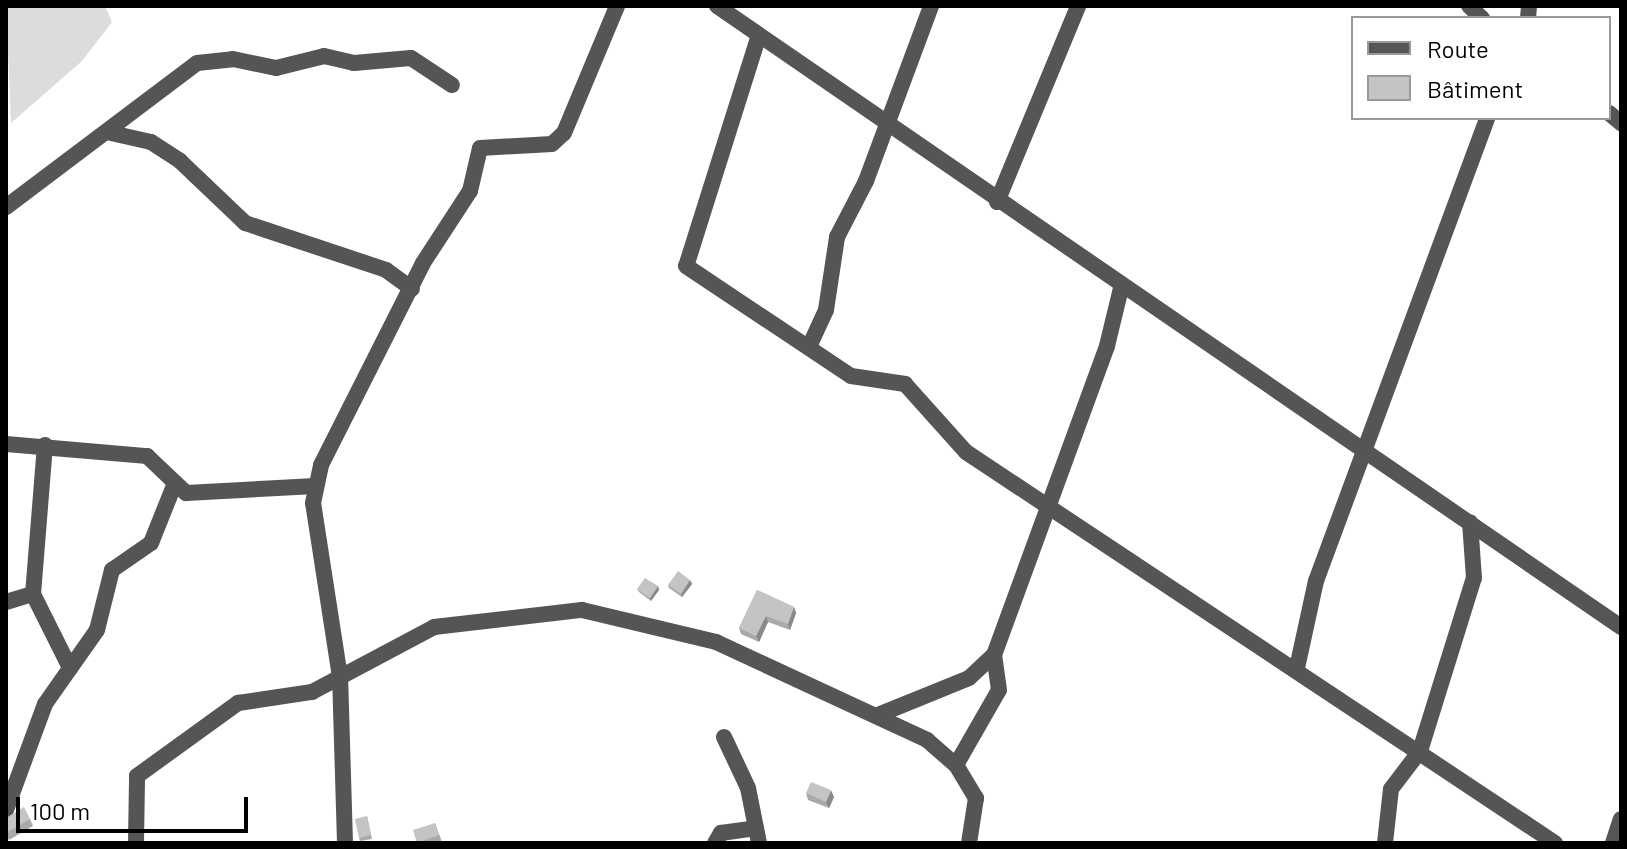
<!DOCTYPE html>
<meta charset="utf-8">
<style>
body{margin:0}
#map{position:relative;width:1627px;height:849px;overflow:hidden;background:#fff;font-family:Barlow,sans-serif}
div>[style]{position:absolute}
.green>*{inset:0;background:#dcdcdc}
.street>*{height:16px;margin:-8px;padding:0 8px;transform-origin:8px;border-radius:8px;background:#555}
.wall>*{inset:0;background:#a9a9a9}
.shaded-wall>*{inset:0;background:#898989}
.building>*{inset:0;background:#c4c4c4}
span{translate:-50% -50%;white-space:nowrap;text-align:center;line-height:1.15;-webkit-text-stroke:6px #fff;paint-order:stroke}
.frame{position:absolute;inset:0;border:8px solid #000;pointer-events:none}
.legend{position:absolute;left:1351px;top:16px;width:260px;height:104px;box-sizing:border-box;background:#fff;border:2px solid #999;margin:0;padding:10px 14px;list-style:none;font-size:24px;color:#000}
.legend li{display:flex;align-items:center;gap:16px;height:40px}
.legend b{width:40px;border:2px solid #999}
.scale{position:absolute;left:16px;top:797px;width:232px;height:36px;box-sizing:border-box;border:4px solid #000;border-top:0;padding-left:10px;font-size:24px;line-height:28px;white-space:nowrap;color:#000;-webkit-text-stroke:6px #fff;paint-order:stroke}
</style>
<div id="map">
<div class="green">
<div style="clip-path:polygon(6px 6px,105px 6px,112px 22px,82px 61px,11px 123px)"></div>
</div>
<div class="street">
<div style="left:717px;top:6px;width:1097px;rotate:34.49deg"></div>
<div style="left:1469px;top:6px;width:18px;rotate:43deg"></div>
<div style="left:1528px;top:18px;width:12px;rotate:-85deg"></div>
<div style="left:759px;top:35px;width:242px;rotate:107.5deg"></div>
<div style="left:686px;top:266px;width:198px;rotate:33.7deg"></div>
<div style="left:851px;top:376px;width:55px;rotate:8.4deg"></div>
<div style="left:905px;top:384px;width:91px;rotate:48.1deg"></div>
<div style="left:966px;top:452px;width:707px;rotate:33.58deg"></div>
<div style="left:1609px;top:113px;width:16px;rotate:40deg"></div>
<div style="left:111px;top:133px;width:41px;rotate:12.7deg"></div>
<div style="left:151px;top:142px;width:35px;rotate:33deg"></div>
<div style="left:180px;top:161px;width:90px;rotate:43.6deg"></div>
<div style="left:245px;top:223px;width:149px;rotate:18.4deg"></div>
<div style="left:386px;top:270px;width:32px;rotate:36deg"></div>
<div style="left:997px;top:202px;width:212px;rotate:-67.5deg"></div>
<div style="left:6px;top:207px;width:239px;rotate:-37deg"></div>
<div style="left:197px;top:63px;width:36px;rotate:-6deg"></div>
<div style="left:233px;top:59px;width:44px;rotate:11.8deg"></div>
<div style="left:276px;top:68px;width:49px;rotate:-14deg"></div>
<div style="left:324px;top:56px;width:31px;rotate:13deg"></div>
<div style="left:354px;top:63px;width:57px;rotate:-5deg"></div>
<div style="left:411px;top:58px;width:49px;rotate:33.4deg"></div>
<div style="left:809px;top:347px;width:41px;rotate:-65.3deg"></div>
<div style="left:826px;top:310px;width:74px;rotate:-81.4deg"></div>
<div style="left:837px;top:237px;width:63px;rotate:-62.6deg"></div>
<div style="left:866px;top:181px;width:187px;rotate:-69.6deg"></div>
<div style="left:6px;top:444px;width:142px;rotate:4.9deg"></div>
<div style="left:147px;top:456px;width:54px;rotate:43.5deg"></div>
<div style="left:186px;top:493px;width:129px;rotate:-3.1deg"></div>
<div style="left:45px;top:445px;width:149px;rotate:94.6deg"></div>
<div style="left:33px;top:594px;width:83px;rotate:63.4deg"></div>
<div style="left:6px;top:602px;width:28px;rotate:-17deg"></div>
<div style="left:1297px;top:668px;width:89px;rotate:-77.7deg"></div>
<div style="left:1316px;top:581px;width:494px;rotate:-69.7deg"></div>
<div style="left:878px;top:715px;width:98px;rotate:-22.1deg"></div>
<div style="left:969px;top:678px;width:34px;rotate:-43deg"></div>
<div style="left:994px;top:655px;width:329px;rotate:-69.9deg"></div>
<div style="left:1107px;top:346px;width:60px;rotate:-76.4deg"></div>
<div style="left:724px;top:737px;width:56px;rotate:64.8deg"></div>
<div style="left:748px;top:788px;width:56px;rotate:78.7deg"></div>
<div style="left:956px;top:765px;width:86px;rotate:-60.2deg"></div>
<div style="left:999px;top:690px;width:35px;rotate:-98deg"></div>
<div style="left:6px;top:810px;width:113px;rotate:-69.8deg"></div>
<div style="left:45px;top:704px;width:90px;rotate:-54.9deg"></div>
<div style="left:97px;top:630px;width:62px;rotate:-76deg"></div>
<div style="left:112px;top:570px;width:47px;rotate:-34.7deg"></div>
<div style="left:151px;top:543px;width:65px;rotate:-68.2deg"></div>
<div style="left:136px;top:843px;width:67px;rotate:-89.1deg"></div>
<div style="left:137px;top:776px;width:125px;rotate:-35.9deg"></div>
<div style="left:238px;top:703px;width:75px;rotate:-8.5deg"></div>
<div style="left:312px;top:692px;width:138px;rotate:-28deg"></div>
<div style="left:434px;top:627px;width:149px;rotate:-6.6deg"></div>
<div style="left:582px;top:610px;width:138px;rotate:13.4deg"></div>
<div style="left:716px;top:642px;width:233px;rotate:24.9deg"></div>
<div style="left:927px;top:740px;width:38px;rotate:41deg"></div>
<div style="left:956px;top:765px;width:39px;rotate:59deg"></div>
<div style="left:976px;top:798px;width:46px;rotate:98.8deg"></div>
<div style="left:345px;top:843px;width:166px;rotate:-91.7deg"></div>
<div style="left:340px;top:677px;width:176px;rotate:-98.8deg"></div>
<div style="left:313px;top:503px;width:39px;rotate:-78deg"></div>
<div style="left:321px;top:465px;width:226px;rotate:-63.2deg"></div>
<div style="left:423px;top:263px;width:86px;rotate:-56.9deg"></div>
<div style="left:470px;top:191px;width:44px;rotate:-76.9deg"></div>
<div style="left:480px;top:148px;width:72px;rotate:-3.2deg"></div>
<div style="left:552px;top:144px;width:16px;rotate:-43deg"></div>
<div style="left:564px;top:133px;width:138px;rotate:-67.3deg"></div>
<div style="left:715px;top:843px;width:12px;rotate:-59deg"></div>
<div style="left:721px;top:833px;width:35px;rotate:-8deg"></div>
<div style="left:1385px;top:843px;width:54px;rotate:-83.7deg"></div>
<div style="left:1391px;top:789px;width:48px;rotate:-52.7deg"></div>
<div style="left:1420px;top:751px;width:181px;rotate:-72.7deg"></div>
<div style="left:1474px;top:578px;width:56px;rotate:-94.1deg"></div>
<div style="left:1613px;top:843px;width:25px;rotate:-72deg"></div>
</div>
<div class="wall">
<div style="clip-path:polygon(690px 580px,692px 584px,682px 597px,669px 588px,668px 585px)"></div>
<div style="clip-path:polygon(658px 586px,659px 590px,651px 601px,639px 592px,637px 589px)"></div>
<div style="clip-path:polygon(757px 590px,794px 607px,796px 613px,790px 630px,768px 622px,759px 642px,741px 634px,739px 628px)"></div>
<div style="clip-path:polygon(806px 793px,834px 797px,829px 808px,808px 800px)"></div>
<div style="clip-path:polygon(367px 816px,372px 839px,360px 841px,359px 838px)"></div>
<div style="clip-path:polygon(6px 818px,30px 819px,33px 826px,9px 840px,6px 835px)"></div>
<div style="clip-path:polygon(435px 823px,442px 842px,417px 843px)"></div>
</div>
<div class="shaded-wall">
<div style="clip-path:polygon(690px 580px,692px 584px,682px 597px,681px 594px)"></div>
<div style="clip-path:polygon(658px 586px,659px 590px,651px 601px,650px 598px)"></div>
<div style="clip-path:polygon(794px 607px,796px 613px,790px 630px,788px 624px)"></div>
<div style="clip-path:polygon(766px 616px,768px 622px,759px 642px,756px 636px)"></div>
<div style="clip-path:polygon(831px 790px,834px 797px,829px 808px,826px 802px)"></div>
</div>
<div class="building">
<div style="clip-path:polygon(678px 571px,690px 580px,681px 594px,668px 585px)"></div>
<div style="clip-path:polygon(645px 578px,658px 586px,650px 598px,637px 589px)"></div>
<div style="clip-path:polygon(757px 590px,794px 607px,788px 624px,766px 616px,756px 636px,739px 628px)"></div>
<div style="clip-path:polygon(811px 782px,831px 790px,826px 802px,806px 793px)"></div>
<div style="clip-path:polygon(24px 807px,30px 819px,6px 833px,6px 818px)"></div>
<div style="clip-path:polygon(367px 816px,371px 835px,359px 838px,355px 819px)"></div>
<div style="clip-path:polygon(435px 823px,439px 835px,417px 843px,413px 830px)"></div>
</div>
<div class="frame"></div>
<ul class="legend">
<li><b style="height:10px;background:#555"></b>Route</li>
<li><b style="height:22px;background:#c4c4c4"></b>Bâtiment</li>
</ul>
<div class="scale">100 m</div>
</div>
